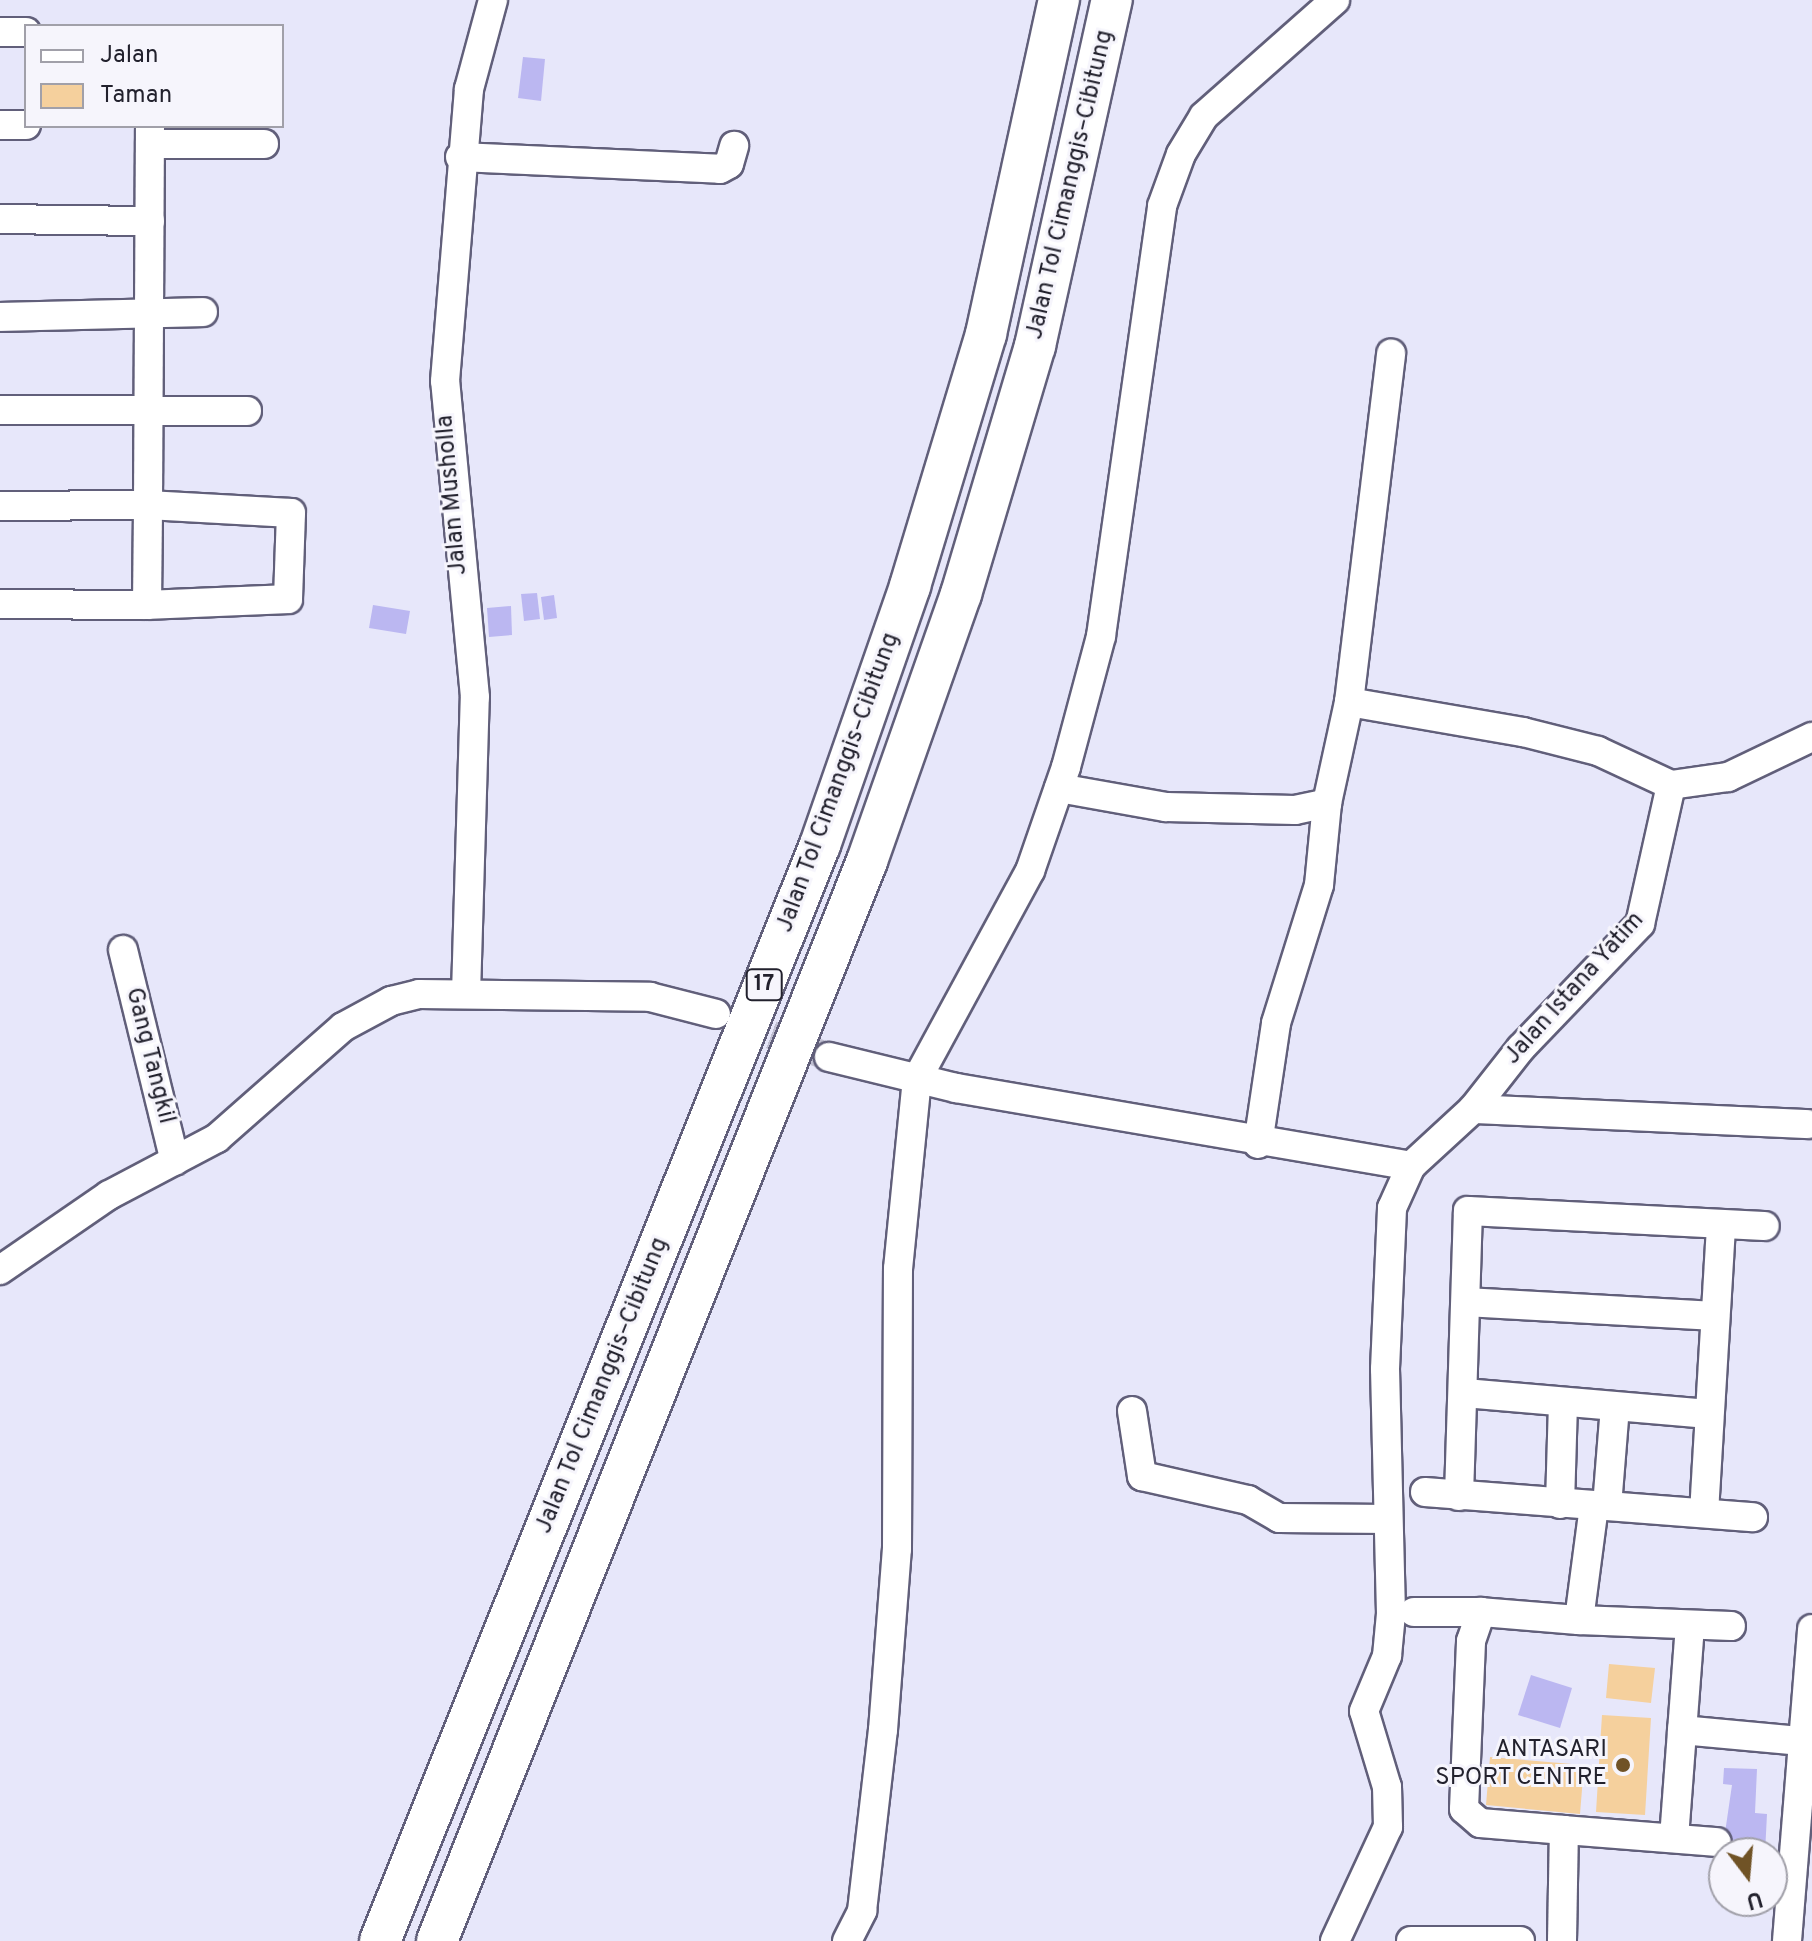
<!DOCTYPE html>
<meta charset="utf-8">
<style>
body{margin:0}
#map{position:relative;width:1812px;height:1941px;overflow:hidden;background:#e7e7fa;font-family:Overpass,sans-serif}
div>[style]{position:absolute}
.green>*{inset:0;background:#f5d09d}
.building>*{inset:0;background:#bbb7f1}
.minor-tunnel>*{height:28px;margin-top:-14px;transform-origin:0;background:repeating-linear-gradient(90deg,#c0bfd1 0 28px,transparent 0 42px)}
.roads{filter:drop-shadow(2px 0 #615f7a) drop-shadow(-2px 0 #615f7a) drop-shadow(0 2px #615f7a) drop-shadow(0 -2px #615f7a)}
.minor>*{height:28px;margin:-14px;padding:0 14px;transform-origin:14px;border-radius:14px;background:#fff}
.highway>*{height:40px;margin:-20px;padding:0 20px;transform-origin:20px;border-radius:20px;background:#fff}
.dots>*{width:22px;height:22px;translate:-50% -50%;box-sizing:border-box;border:4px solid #f6f5fc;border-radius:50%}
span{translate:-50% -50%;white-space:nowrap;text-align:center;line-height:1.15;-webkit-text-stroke:6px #f6f5fc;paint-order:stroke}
.shield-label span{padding:2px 6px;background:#f6f5fc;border:2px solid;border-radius:6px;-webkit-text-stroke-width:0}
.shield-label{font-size:22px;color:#22212d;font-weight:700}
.street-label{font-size:24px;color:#22212d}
.poi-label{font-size:24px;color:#22212d}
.right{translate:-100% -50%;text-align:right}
.legend{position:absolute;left:24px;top:24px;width:260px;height:104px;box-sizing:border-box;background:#f6f5fc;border:2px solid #a1a0a9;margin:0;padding:10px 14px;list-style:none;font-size:24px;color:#22212d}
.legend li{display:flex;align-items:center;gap:16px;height:40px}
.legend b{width:40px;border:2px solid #a1a0a9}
.north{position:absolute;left:1708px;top:1837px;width:80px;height:80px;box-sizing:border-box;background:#f6f5fc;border:2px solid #a1a0a9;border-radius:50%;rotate:164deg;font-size:22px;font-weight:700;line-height:32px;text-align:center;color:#22212d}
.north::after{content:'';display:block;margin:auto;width:28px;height:36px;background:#705326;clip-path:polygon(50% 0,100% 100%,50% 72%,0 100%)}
</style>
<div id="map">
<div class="green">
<div style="clip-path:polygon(1609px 1664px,1655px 1668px,1651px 1703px,1606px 1698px)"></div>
<div style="clip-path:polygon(1602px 1715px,1651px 1718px,1645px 1815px,1596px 1812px)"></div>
<div style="clip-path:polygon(1490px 1757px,1584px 1765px,1580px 1814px,1486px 1805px)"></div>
</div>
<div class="building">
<div style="clip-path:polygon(523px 57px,545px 59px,541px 101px,518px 98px)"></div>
<div style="clip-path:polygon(537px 593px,540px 619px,524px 621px,521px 594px)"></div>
<div style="clip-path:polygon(554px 595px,557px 618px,544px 620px,541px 597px)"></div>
<div style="clip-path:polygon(373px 605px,410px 611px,406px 634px,369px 628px)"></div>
<div style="clip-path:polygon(511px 606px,512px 635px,489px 637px,487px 608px)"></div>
<div style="clip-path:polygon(1531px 1675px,1572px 1688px,1560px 1728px,1518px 1715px)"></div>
<div style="clip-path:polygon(1724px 1768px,1757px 1769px,1755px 1813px,1767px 1814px,1765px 1853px,1722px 1853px,1732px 1785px,1723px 1784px)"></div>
<div style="clip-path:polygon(1722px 1855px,1724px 1855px,1724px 1896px,1719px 1895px)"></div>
</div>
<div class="minor-tunnel">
<div style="left:732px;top:1020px;width:104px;rotate:20.9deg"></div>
</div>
<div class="roads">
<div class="minor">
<div style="left:0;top:32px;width:26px"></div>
<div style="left:0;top:125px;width:26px"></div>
<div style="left:150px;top:144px;width:114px"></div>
<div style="left:460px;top:157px;width:260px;rotate:2.6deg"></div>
<div style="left:720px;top:169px;width:10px;rotate:-29deg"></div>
<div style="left:729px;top:164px;width:19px;rotate:-74deg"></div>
<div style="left:0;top:219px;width:150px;rotate:0.8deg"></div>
<div style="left:0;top:317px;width:203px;rotate:-1.4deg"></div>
<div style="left:0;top:410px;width:247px;rotate:0.2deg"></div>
<div style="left:148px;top:505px;width:143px;rotate:3.2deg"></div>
<div style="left:291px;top:513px;width:86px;rotate:92deg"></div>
<div style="left:288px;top:599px;width:141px;rotate:177.6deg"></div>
<div style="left:147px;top:605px;width:100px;rotate:-89.4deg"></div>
<div style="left:0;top:506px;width:148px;rotate:-0.4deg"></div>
<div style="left:148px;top:505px;width:379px;rotate:-89.7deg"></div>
<div style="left:0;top:604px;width:147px;rotate:0.4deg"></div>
<div style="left:1349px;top:702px;width:177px;rotate:9.8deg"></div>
<div style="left:1523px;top:732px;width:77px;rotate:14.2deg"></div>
<div style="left:1598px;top:751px;width:81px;rotate:25deg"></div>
<div style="left:1059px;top:788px;width:109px;rotate:10.1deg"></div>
<div style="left:1166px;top:807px;width:129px;rotate:1.3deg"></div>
<div style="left:1295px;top:810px;width:33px;rotate:-12deg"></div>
<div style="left:1327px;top:803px;width:103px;rotate:-77.7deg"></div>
<div style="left:1349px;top:702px;width:351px;rotate:-83.1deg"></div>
<div style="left:123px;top:950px;width:217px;rotate:76.2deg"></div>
<div style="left:466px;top:994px;width:297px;rotate:-88.3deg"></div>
<div style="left:475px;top:697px;width:317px;rotate:-95.4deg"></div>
<div style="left:445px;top:381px;width:293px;rotate:-85.3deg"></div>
<div style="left:469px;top:89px;width:92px;rotate:-74.9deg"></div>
<div style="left:829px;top:1057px;width:131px;rotate:13.7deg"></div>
<div style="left:956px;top:1088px;width:462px;rotate:9.7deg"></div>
<div style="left:1473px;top:1109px;width:335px;rotate:2.6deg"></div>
<div style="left:1258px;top:1144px;width:122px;rotate:-81.5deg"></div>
<div style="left:1276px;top:1023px;width:145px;rotate:-72.7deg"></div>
<div style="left:1319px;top:885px;width:82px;rotate:-84.4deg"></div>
<div style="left:0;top:1270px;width:132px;rotate:-34.5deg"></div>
<div style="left:109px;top:1195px;width:122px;rotate:-27.8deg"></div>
<div style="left:217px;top:1138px;width:168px;rotate:-41.4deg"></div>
<div style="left:343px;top:1027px;width:55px;rotate:-28.4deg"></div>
<div style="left:391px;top:1001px;width:29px;rotate:-14deg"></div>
<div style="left:419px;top:994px;width:231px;rotate:0.7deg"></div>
<div style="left:650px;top:997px;width:68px;rotate:14.4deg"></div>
<div style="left:1466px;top:1302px;width:249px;rotate:3.2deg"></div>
<div style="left:1464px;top:1393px;width:246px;rotate:4.9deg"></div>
<div style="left:1132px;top:1411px;width:66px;rotate:81.3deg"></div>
<div style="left:1142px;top:1476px;width:109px;rotate:12.8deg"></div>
<div style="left:1248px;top:1500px;width:36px;rotate:30deg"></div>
<div style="left:1279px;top:1518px;width:109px;rotate:0.5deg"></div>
<div style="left:1425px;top:1492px;width:329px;rotate:4.4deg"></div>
<div style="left:1459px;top:1496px;width:285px;rotate:-88.2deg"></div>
<div style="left:1468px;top:1211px;width:297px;rotate:2.9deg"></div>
<div style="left:1560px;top:1504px;width:99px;rotate:-88.3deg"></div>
<div style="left:1594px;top:1506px;width:115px;rotate:97.5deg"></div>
<div style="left:1579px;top:1620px;width:152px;rotate:2.3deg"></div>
<div style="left:1607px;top:1506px;width:99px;rotate:-85.4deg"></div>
<div style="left:1704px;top:1513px;width:287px;rotate:-86.6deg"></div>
<div style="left:1414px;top:1612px;width:67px"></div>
<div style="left:1682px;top:1730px;width:120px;rotate:5.3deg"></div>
<div style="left:1564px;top:1830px;width:84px;rotate:-175.2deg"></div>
<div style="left:1480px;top:1823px;width:21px;rotate:-139deg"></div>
<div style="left:1464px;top:1809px;width:168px;rotate:-87.6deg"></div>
<div style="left:1471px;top:1641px;width:31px;rotate:-71deg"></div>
<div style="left:1481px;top:1612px;width:98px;rotate:4.7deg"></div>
<div style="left:1674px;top:1838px;width:212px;rotate:-85.7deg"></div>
<div style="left:847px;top:1941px;width:34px;rotate:-63deg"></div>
<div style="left:862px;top:1911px;width:182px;rotate:-83.4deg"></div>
<div style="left:883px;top:1730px;width:182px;rotate:-85.6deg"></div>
<div style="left:897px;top:1549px;width:280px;rotate:-89.8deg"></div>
<div style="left:898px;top:1269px;width:191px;rotate:-84.3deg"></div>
<div style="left:917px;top:1079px;width:237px;rotate:-61.5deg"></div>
<div style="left:1030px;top:871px;width:110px;rotate:-70.9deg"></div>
<div style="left:1066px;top:767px;width:136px;rotate:-75deg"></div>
<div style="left:1101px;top:636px;width:434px;rotate:-81.9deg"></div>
<div style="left:1162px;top:206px;width:55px;rotate:-69.9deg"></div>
<div style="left:1181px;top:154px;width:44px;rotate:-58.8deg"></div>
<div style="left:1204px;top:116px;width:175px;rotate:-41.5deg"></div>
<div style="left:1335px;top:1941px;width:126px;rotate:-65.1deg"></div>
<div style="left:1388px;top:1827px;width:40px;rotate:-91.4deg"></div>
<div style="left:1387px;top:1787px;width:79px;rotate:-106.8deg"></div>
<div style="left:1364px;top:1711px;width:60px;rotate:-67.3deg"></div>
<div style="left:1387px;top:1656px;width:42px;rotate:-84.6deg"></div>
<div style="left:1391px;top:1614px;width:245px;rotate:-91.4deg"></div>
<div style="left:1385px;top:1369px;width:161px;rotate:-87.5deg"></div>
<div style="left:1392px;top:1208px;width:46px;rotate:-65.7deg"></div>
<div style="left:1411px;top:1166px;width:84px;rotate:-42.6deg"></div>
<div style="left:1473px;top:1109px;width:78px;rotate:-51.8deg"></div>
<div style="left:1521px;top:1048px;width:172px;rotate:-46.2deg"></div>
<div style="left:1640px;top:924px;width:142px;rotate:-77.4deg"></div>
<div style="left:1671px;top:785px;width:58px;rotate:-8deg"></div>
<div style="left:1728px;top:777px;width:93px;rotate:-25.5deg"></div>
<div style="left:1411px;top:1941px;width:109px"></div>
<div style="left:1562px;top:1941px;width:111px;rotate:-89deg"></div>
<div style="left:1564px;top:1830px;width:153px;rotate:4.5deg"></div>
<div style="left:1787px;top:1941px;width:313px;rotate:-85.4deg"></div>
</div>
<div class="highway">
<div style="left:380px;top:1941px;width:1181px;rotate:-68.13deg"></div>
<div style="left:820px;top:845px;width:274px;rotate:-70.8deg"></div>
<div style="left:910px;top:586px;width:263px;rotate:-73.2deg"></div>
<div style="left:986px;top:334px;width:342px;rotate:-77.7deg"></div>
<div style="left:437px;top:1941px;width:1162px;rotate:-68.29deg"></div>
<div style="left:867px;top:861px;width:283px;rotate:-70.6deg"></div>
<div style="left:961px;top:594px;width:259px;rotate:-73.4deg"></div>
<div style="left:1035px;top:346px;width:354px;rotate:-77.5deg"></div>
</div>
</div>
<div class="dots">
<div style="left:1623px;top:1765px;background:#705326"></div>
</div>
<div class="shield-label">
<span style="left:764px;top:985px">17</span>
</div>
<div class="street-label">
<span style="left:1071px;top:185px;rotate:-77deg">Jalan Tol Cimanggis–Cibitung</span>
<span style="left:453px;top:495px;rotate:-95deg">Jalan Musholla</span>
<span style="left:839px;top:783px;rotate:-70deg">Jalan Tol Cimanggis–Cibitung</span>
<span style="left:1575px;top:989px;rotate:-48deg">Jalan Istana Yatim</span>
<span style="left:149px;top:1056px;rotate:76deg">Gang Tangkil</span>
<span style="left:603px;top:1386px;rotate:-68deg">Jalan Tol Cimanggis–Cibitung</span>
</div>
<div class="poi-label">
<span class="right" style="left:1607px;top:1765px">ANTASARI<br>SPORT CENTRE</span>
</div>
<ul class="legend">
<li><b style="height:10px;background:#fff"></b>Jalan</li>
<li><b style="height:22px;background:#f5d09d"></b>Taman</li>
</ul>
<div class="north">U</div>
</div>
